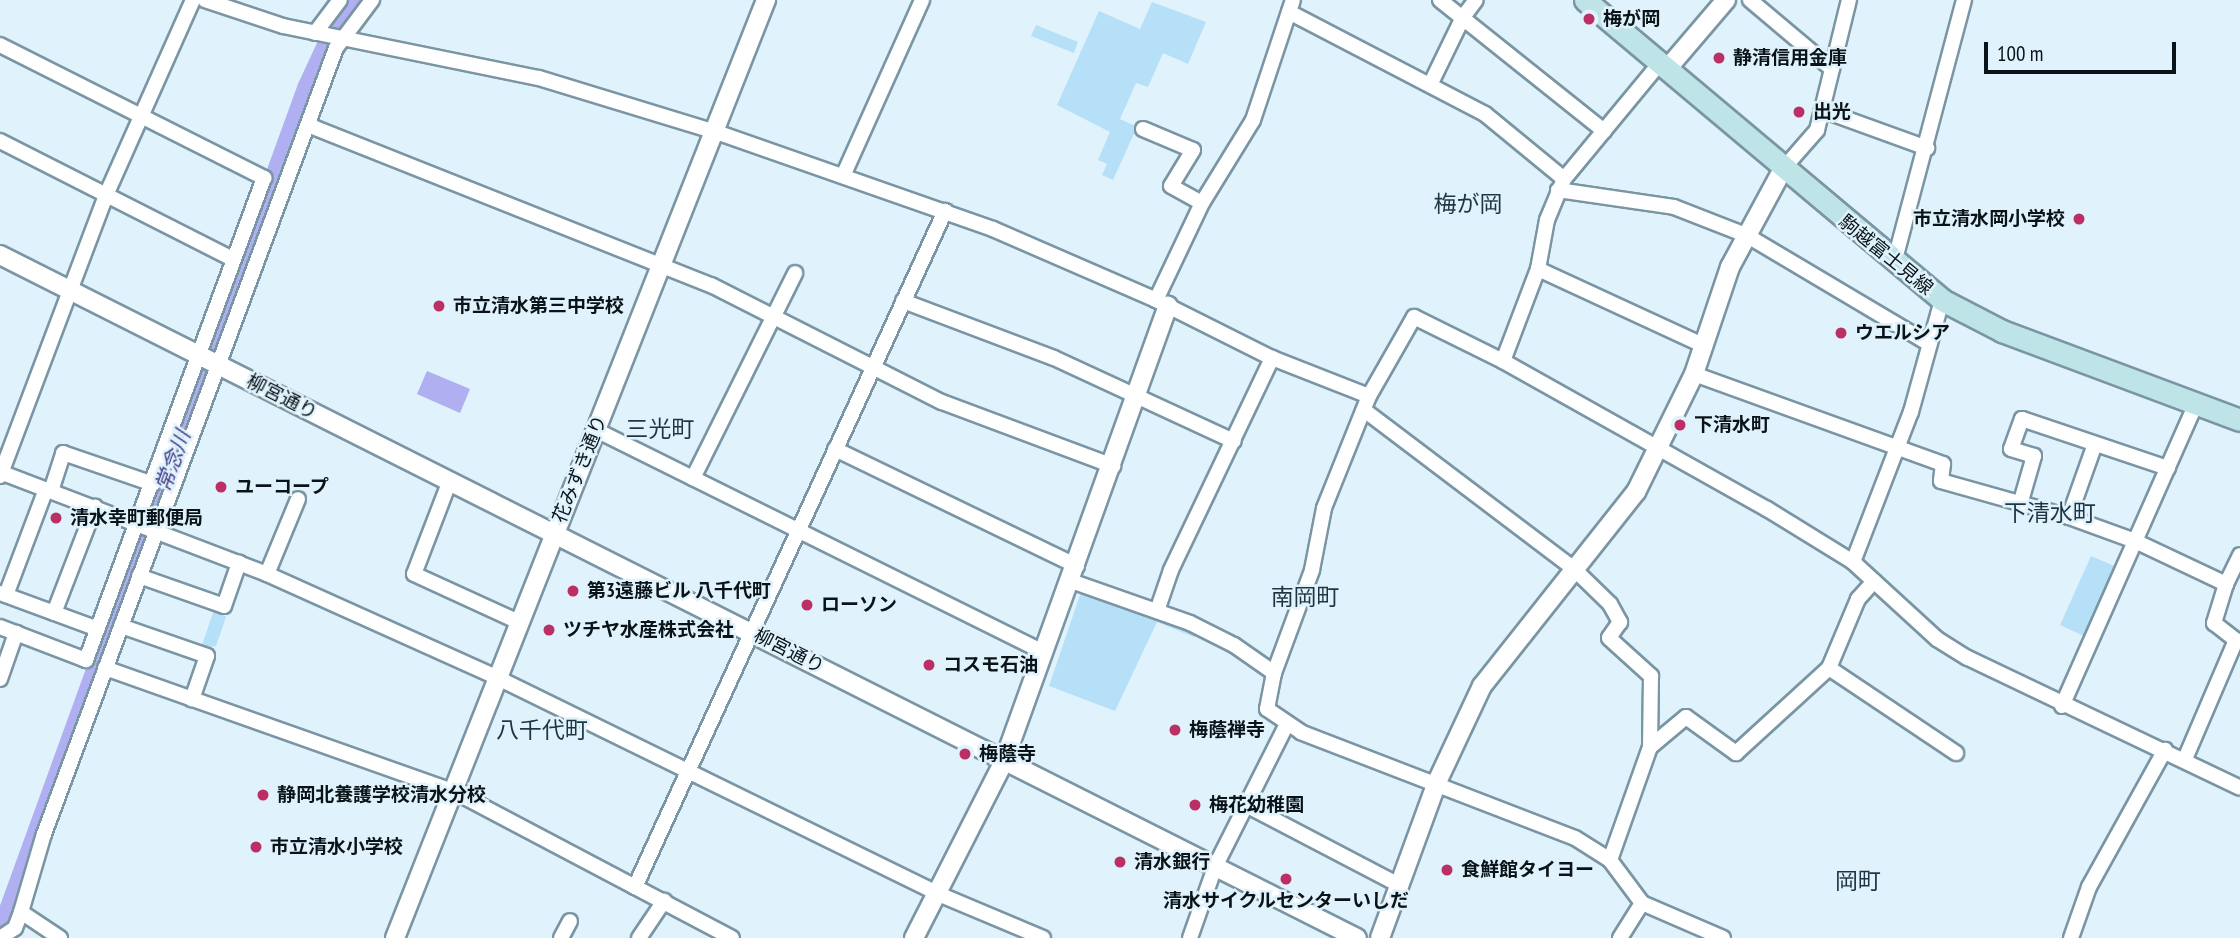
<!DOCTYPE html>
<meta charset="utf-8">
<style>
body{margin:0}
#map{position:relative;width:2240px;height:938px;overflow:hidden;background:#e0f2fb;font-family:"PT Sans Narrow","Noto Sans JP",sans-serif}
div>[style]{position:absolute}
.green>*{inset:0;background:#b6e0f7}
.water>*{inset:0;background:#afaff1}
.river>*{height:23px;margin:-11.5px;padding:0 11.5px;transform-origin:11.5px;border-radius:11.5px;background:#afaff1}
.roads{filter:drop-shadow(2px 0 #7a95a3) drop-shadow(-2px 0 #7a95a3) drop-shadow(0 2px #7a95a3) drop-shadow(0 -2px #7a95a3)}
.minor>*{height:14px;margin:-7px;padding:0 7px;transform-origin:7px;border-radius:7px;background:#fff}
.tertiary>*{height:18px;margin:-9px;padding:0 9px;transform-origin:9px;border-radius:9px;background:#fff}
.secondary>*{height:21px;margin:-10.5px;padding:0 10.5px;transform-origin:10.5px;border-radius:10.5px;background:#bfe4e8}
.dots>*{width:19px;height:19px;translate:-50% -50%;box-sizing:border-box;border:4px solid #e0f2fb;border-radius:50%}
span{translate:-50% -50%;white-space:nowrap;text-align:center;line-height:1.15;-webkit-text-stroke:5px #e0f2fb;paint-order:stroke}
.poi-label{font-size:19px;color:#091318;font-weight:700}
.left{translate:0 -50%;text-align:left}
.right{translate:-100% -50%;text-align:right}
.street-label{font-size:19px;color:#091318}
.water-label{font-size:21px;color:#47408d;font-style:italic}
.quarter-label{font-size:23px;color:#1e3643}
.scale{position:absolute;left:1984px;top:42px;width:192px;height:32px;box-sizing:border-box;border:4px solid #091318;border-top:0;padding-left:9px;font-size:21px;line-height:24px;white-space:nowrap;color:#091318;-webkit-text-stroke:5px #e0f2fb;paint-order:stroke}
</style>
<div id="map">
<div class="green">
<div style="clip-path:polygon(1152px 2px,1206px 22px,1188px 64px,1163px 53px,1148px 87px,1136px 83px,1120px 119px,1137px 127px,1113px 180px,1102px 175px,1107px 164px,1098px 160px,1110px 132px,1057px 105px,1099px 11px,1140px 29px)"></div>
<div style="clip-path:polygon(1036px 25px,1078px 42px,1074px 53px,1031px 36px)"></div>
<div style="clip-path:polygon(2091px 556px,2119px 568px,2088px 638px,2060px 625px)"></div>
<div style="clip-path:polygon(1082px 589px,1197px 629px,1194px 637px,1157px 622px,1115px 711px,1049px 686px)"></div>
<div style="clip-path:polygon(215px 607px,226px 617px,216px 646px,201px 648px)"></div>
</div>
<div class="water">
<div style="clip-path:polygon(427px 371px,470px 389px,460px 413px,417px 394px)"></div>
</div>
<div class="river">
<div style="left:0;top:925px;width:18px;rotate:-56deg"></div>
<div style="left:10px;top:910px;width:874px;rotate:-70.07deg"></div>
<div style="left:308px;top:88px;width:76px;rotate:-65.1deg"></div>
<div style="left:340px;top:19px;width:24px;rotate:-52deg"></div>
</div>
<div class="roads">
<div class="minor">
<div style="left:205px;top:0;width:82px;rotate:18.4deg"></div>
<div style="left:283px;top:26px;width:261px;rotate:11.5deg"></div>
<div style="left:539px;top:78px;width:185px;rotate:17deg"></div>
<div style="left:716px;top:132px;width:293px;rotate:19.3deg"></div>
<div style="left:993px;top:229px;width:178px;rotate:23.5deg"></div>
<div style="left:1156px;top:300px;width:130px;rotate:26.6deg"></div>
<div style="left:1272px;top:358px;width:104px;rotate:21.4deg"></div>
<div style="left:1440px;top:0;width:210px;rotate:38.6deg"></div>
<div style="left:1750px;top:0;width:107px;rotate:40.1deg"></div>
<div style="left:1289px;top:12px;width:221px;rotate:27.5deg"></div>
<div style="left:1485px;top:114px;width:102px;rotate:39.4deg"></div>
<div style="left:315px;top:33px;width:41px;rotate:-52.9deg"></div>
<div style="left:0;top:45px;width:296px;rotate:26.7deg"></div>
<div style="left:264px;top:178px;width:514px;rotate:110.27deg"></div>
<div style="left:86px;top:660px;width:92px;rotate:-159deg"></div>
<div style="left:1431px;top:83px;width:73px;rotate:-64.1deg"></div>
<div style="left:1463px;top:17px;width:21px;rotate:-53deg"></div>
<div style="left:1822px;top:110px;width:112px;rotate:19.9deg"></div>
<div style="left:308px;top:125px;width:434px;rotate:21.7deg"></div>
<div style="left:711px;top:285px;width:259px;rotate:26.9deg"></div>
<div style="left:942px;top:402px;width:183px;rotate:20.5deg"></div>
<div style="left:1143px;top:129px;width:54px;rotate:22.8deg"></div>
<div style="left:1193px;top:150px;width:42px;rotate:121.4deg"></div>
<div style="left:1171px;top:186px;width:35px;rotate:29deg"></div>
<div style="left:0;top:141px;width:261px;rotate:26.9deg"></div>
<div style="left:1783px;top:169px;width:52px;rotate:-48.9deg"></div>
<div style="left:1817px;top:130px;width:134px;rotate:-76.2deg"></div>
<div style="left:843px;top:176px;width:193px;rotate:-65.8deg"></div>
<div style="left:1558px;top:190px;width:117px;rotate:8.3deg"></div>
<div style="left:1674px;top:207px;width:77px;rotate:21.3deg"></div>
<div style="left:1746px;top:235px;width:212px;rotate:30.7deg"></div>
<div style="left:1894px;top:263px;width:272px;rotate:-75.1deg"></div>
<div style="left:1538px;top:269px;width:184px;rotate:24.8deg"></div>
<div style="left:1156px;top:300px;width:107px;rotate:-64.6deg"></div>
<div style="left:1202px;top:203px;width:97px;rotate:-58.4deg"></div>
<div style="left:1253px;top:120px;width:126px;rotate:-71.6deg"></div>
<div style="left:903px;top:301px;width:161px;rotate:20.7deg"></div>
<div style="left:1054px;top:358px;width:198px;rotate:24.8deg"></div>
<div style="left:1503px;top:361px;width:98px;rotate:-69.2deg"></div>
<div style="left:1538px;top:269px;width:50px;rotate:-79.6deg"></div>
<div style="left:1547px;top:220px;width:44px;rotate:-67.5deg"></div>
<div style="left:1564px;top:179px;width:151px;rotate:-50.4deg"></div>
<div style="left:1694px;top:374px;width:265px;rotate:19.9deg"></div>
<div style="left:1943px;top:464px;width:17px;rotate:97deg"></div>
<div style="left:1941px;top:481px;width:133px;rotate:15.7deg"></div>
<div style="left:2069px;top:517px;width:70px;rotate:20deg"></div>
<div style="left:2135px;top:541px;width:101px;rotate:25.3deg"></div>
<div style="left:2226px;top:584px;width:41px;rotate:107.1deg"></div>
<div style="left:2214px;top:623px;width:28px;rotate:38deg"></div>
<div style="left:2236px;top:640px;width:129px;rotate:113.2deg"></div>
<div style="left:1364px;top:410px;width:262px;rotate:37.1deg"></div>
<div style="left:1573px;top:568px;width:52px;rotate:44.2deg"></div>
<div style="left:1610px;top:604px;width:21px;rotate:61deg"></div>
<div style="left:1620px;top:622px;width:19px;rotate:125deg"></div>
<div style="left:1609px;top:638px;width:57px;rotate:42.1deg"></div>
<div style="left:1651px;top:676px;width:71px;rotate:90.8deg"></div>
<div style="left:1650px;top:747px;width:120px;rotate:109.5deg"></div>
<div style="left:596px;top:430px;width:500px;rotate:26.4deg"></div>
<div style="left:835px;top:449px;width:269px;rotate:25.8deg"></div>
<div style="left:0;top:472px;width:286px;rotate:20.9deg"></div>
<div style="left:267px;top:574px;width:253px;rotate:24.2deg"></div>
<div style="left:498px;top:678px;width:488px;rotate:26.1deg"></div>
<div style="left:936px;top:893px;width:116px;rotate:22.8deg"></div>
<div style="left:0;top:476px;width:303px;rotate:-69.3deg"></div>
<div style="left:107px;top:193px;width:211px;rotate:-66deg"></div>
<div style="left:693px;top:478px;width:229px;rotate:-63.5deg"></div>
<div style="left:449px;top:483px;width:97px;rotate:111deg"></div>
<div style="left:414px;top:574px;width:115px;rotate:24.6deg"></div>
<div style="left:51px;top:491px;width:40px;rotate:-72deg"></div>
<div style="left:63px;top:453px;width:95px;rotate:19deg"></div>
<div style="left:2021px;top:501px;width:47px;rotate:-73.9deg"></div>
<div style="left:2034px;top:456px;width:24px;rotate:-163deg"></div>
<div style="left:2011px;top:449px;width:32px;rotate:-70deg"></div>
<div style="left:2022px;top:419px;width:154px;rotate:18.6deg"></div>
<div style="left:2069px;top:517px;width:77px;rotate:-70.4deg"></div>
<div style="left:1853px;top:562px;width:161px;rotate:-68.9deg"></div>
<div style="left:1911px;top:412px;width:116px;rotate:-74.5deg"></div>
<div style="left:267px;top:574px;width:81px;rotate:-67.5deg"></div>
<div style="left:139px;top:576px;width:90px;rotate:19.4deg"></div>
<div style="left:224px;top:606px;width:46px;rotate:-70.8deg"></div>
<div style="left:1071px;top:581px;width:126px;rotate:19.4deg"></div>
<div style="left:1190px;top:623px;width:49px;rotate:26.6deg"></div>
<div style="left:1234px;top:645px;width:49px;rotate:35deg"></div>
<div style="left:2226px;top:584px;width:32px;rotate:-64deg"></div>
<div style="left:0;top:593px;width:104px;rotate:20.2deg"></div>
<div style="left:6px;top:595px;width:113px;rotate:-69.3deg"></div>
<div style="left:1157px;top:611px;width:43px;rotate:-71.1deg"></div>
<div style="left:1171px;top:570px;width:235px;rotate:-64.5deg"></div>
<div style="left:54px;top:613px;width:114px;rotate:-68.9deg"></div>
<div style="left:121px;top:626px;width:91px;rotate:19.2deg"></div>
<div style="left:207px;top:656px;width:46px;rotate:109.2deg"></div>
<div style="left:105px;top:668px;width:371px;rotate:19.5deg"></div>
<div style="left:455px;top:792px;width:313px;rotate:27.8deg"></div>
<div style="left:1829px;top:668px;width:153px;rotate:33.8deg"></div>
<div style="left:0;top:679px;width:49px;rotate:-70.8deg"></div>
<div style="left:2062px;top:706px;width:331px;rotate:-66.1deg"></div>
<div style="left:1650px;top:747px;width:47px;rotate:-39.8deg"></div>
<div style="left:1686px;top:717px;width:62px;rotate:35.8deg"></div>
<div style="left:1736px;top:753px;width:126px;rotate:-42.4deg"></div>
<div style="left:1829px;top:668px;width:75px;rotate:-67.2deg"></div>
<div style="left:1858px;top:599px;width:24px;rotate:-48deg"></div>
<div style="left:1246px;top:805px;width:173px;rotate:27.6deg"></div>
<div style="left:635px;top:887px;width:744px;rotate:-65.36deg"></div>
<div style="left:21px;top:912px;width:47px;rotate:33.7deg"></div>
<div style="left:0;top:938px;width:18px;rotate:-34deg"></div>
<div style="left:15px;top:928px;width:17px;rotate:-69deg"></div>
<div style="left:21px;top:912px;width:81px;rotate:-73.6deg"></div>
<div style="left:44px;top:834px;width:838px;rotate:-69.62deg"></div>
<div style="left:336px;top:48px;width:60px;rotate:-53.1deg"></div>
<div style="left:561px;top:938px;width:19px;rotate:-62deg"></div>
<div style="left:639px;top:938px;width:45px;rotate:-56deg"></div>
<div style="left:1190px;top:938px;width:75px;rotate:-70.6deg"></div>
<div style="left:1215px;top:867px;width:160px;rotate:-63.3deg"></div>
<div style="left:1620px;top:938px;width:41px;rotate:-57.8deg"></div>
<div style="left:1723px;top:938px;width:88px;rotate:-156.6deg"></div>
<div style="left:1642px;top:903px;width:54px;rotate:-126.7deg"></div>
<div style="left:1610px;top:860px;width:41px;rotate:-147.8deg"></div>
<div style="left:1575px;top:838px;width:294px;rotate:-158.9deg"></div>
<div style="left:1301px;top:732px;width:41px;rotate:-145.9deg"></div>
<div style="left:1267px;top:709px;width:37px;rotate:-79deg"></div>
<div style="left:1274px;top:673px;width:110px;rotate:-69.7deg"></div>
<div style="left:1312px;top:570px;width:63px;rotate:-79deg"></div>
<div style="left:1324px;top:508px;width:121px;rotate:-68.1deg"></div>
<div style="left:1369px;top:396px;width:91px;rotate:-60.3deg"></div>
<div style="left:1414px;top:317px;width:99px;rotate:26.3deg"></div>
<div style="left:1503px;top:361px;width:303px;rotate:29.3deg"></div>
<div style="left:1767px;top:509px;width:101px;rotate:31.6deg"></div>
<div style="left:1853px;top:562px;width:114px;rotate:42.5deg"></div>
<div style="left:1937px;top:639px;width:36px;rotate:32deg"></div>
<div style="left:1968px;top:658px;width:301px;rotate:25.5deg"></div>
<div style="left:2071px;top:938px;width:54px;rotate:-70.6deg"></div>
<div style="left:2089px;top:887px;width:157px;rotate:-61deg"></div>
</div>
<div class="tertiary">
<div style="left:1667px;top:69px;width:91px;rotate:-49.5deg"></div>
<div style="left:0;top:255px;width:1519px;rotate:26.72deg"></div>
<div style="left:395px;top:938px;width:1009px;rotate:-68.42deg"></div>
<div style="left:914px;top:938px;width:199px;rotate:-63deg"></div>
<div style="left:1004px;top:761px;width:484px;rotate:-70.2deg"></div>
<div style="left:1380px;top:938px;width:166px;rotate:-69.9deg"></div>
<div style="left:1437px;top:782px;width:106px;rotate:-64.9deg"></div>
<div style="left:1482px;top:686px;width:248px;rotate:-51.6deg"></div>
<div style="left:1636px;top:492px;width:131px;rotate:-63.8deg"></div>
<div style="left:1694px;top:374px;width:113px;rotate:-71.4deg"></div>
<div style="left:1730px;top:267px;width:111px;rotate:-61.6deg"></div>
</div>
<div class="secondary">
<div style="left:1585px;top:0;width:466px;rotate:40deg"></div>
<div style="left:1942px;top:300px;width:68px;rotate:27.3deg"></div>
<div style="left:2002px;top:331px;width:254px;rotate:20.5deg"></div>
</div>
</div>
<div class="dots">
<div style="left:1589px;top:19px;background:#bb2f65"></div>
<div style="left:1719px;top:58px;background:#bb2f65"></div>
<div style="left:1799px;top:112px;background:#bb2f65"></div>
<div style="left:2079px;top:219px;background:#bb2f65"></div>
<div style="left:439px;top:306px;background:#bb2f65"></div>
<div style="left:1841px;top:333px;background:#bb2f65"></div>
<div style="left:1680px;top:425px;background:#bb2f65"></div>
<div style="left:221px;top:487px;background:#bb2f65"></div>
<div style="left:56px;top:518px;background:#bb2f65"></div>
<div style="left:573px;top:591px;background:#bb2f65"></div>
<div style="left:807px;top:605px;background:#bb2f65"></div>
<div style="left:549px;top:630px;background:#bb2f65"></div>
<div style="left:929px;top:665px;background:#bb2f65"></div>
<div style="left:1175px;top:730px;background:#bb2f65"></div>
<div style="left:965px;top:754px;background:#bb2f65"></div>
<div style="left:263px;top:795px;background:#bb2f65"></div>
<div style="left:1195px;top:805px;background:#bb2f65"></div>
<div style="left:256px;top:847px;background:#bb2f65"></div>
<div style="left:1120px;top:862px;background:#bb2f65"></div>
<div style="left:1447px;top:870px;background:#bb2f65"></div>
<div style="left:1286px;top:879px;background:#bb2f65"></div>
</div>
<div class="poi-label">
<span class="left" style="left:1603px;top:19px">梅が岡</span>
<span class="left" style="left:1733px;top:58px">静清信用金庫</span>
<span class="left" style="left:1813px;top:112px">出光</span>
<span class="right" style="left:2065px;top:219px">市立清水岡小学校</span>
<span class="left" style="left:453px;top:306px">市立清水第三中学校</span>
<span class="left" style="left:1855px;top:333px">ウエルシア</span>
<span class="left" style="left:1694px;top:425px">下清水町</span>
<span class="left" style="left:235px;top:487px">ユーコープ</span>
<span class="left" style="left:70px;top:518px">清水幸町郵便局</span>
<span class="left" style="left:587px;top:591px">第3遠藤ビル 八千代町</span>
<span class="left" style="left:821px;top:605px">ローソン</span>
<span class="left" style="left:563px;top:630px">ツチヤ水産株式会社</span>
<span class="left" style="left:943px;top:665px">コスモ石油</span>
<span class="left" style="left:1189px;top:730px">梅蔭禅寺</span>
<span class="left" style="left:979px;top:754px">梅蔭寺</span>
<span class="left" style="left:277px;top:795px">静岡北養護学校清水分校</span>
<span class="left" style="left:1209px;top:805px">梅花幼稚園</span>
<span class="left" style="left:270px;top:847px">市立清水小学校</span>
<span class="left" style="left:1134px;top:862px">清水銀行</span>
<span class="left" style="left:1461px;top:870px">食鮮館タイヨー</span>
<span style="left:1286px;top:901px">清水サイクルセンターいしだ</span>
</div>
<div class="street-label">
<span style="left:1886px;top:255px;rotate:39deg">駒越富士見線</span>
<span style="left:282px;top:397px;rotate:27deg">柳宮通り</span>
<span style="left:580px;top:469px;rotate:-68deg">花みずき通り</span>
<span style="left:789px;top:651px;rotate:27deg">柳宮通り</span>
</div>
<div class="water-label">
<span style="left:173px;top:461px;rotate:-70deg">常念川</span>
</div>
<div class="quarter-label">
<span style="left:1468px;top:204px">梅が岡</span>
<span style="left:660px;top:429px">三光町</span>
<span style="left:2050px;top:513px">下清水町</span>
<span style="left:1305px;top:597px">南岡町</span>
<span style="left:542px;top:730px">八千代町</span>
<span style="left:1858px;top:881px">岡町</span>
</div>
<div class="scale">100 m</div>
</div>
